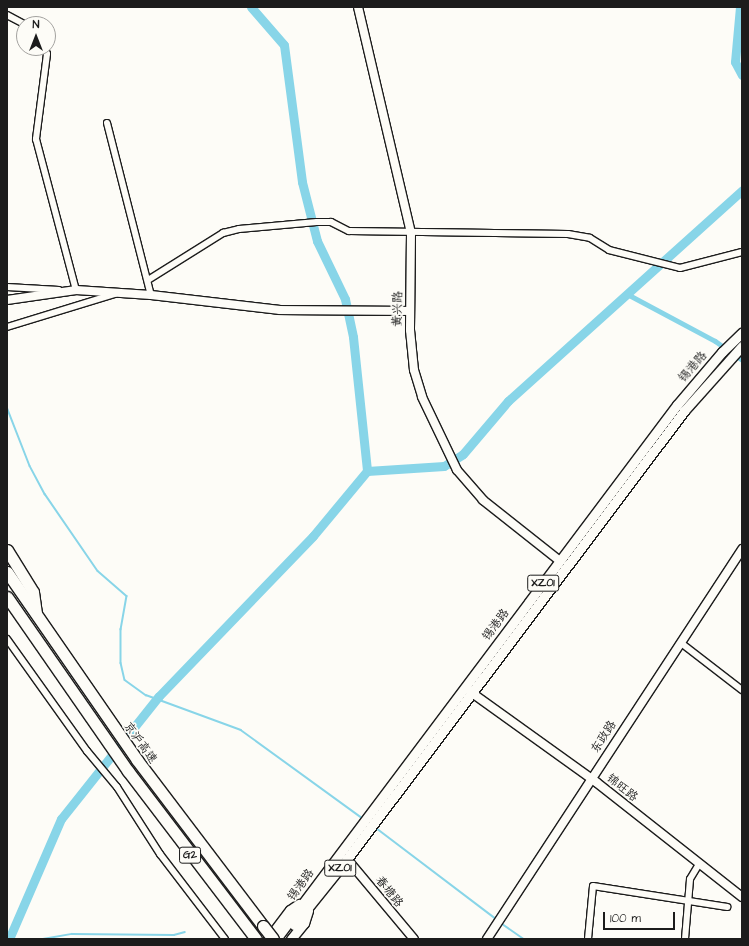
<!DOCTYPE html>
<meta charset="utf-8">
<style>
body{margin:0}
#map{position:relative;width:749px;height:946px;overflow:hidden;background:#fdfcf7;font-family:"Architects Daughter","LXGW WenKai TC",sans-serif}
div>[style]{position:absolute}
.stream>*{height:1.5px;margin:-0.75px;padding:0 0.75px;transform-origin:0.75px;border-radius:0.75px;background:#88d5e8}
.canal>*{height:5px;margin:-2.5px;padding:0 2.5px;transform-origin:2.5px;border-radius:2.5px;background:#88d5e8}
.river>*{height:9px;margin:-4.5px;padding:0 4.5px;transform-origin:4.5px;border-radius:4.5px;background:#88d5e8}
.roads{filter:drop-shadow(1px 0 #1c1c1c) drop-shadow(-1px 0 #1c1c1c) drop-shadow(0 1px #1c1c1c) drop-shadow(0 -1px #1c1c1c)}
.street>*{height:6px;margin:-3px;padding:0 3px;transform-origin:3px;border-radius:3px;background:#fdfcf7}
.secondary>*{height:8px;margin:-4px;padding:0 4px;transform-origin:4px;border-radius:4px;background:#fdfcf7}
.primary>*{height:9px;margin:-4.5px;padding:0 4.5px;transform-origin:4.5px;border-radius:4.5px;background:#fdfcf7}
.highway>*{height:11px;margin:-5.5px;padding:0 5.5px;transform-origin:5.5px;border-radius:5.5px;background:#fdfcf7}
.bridges{filter:drop-shadow(1px 0 #1c1c1c) drop-shadow(-1px 0 #1c1c1c) drop-shadow(0 1px #1c1c1c) drop-shadow(0 -1px #1c1c1c)}
.highway-bridge>*{height:11px;margin:-5.5px;padding:0 5.5px;transform-origin:5.5px;border-radius:5.5px;background:#fdfcf7}
span{translate:-50% -50%;white-space:nowrap;text-align:center;line-height:1.15;-webkit-text-stroke:3.5px #fdfcf7;paint-order:stroke}
.shield-label span{padding:1px 3px;background:#fdfcf7;border:1px solid;border-radius:3px;-webkit-text-stroke-width:0}
.shield-label{font-size:11px;color:#1c1c1c;font-weight:700}
.street-label{font-size:12px;color:#1c1c1c}
.frame{position:absolute;inset:0;border:8px solid #1c1c1c;pointer-events:none}
.north{position:absolute;left:16px;top:16px;width:40px;height:40px;box-sizing:border-box;background:#fdfcf7;border:1px solid #a3a29f;border-radius:50%;rotate:0deg;font-size:11px;font-weight:700;line-height:16px;text-align:center;color:#1c1c1c}
.north::after{content:'';display:block;margin:auto;width:14px;height:18px;background:#1c1c1c;clip-path:polygon(50% 0,100% 100%,50% 72%,0 100%)}
.scale{position:absolute;left:603px;top:912px;width:72px;height:18px;box-sizing:border-box;border:2px solid #1c1c1c;border-top:0;padding-left:5px;font-size:12px;line-height:14px;white-space:nowrap;color:#1c1c1c;-webkit-text-stroke:3px #fdfcf7;paint-order:stroke}
</style>
<div id="map">
<div class="stream">
<div style="left:7px;top:407px;width:63px;rotate:68.7deg"></div>
<div style="left:30px;top:466px;width:32px;rotate:62deg"></div>
<div style="left:45px;top:494px;width:93px;rotate:55.5deg"></div>
<div style="left:98px;top:571px;width:38px;rotate:41deg"></div>
<div style="left:127px;top:596px;width:34px;rotate:100deg"></div>
<div style="left:121px;top:629px;width:34px;rotate:90deg"></div>
<div style="left:121px;top:663px;width:17px;rotate:77deg"></div>
<div style="left:125px;top:680px;width:26px;rotate:36deg"></div>
<div style="left:146px;top:695px;width:101px;rotate:20.2deg"></div>
<div style="left:241px;top:730px;width:150px;rotate:36deg"></div>
<div style="left:375px;top:827px;width:152px;rotate:37.2deg"></div>
<div style="left:501px;top:923px;width:28px;rotate:35deg"></div>
<div style="left:43px;top:939px;width:29px;rotate:-10deg"></div>
<div style="left:72px;top:934px;width:102px;rotate:0.6deg"></div>
<div style="left:174px;top:935px;width:11px;rotate:-15deg"></div>
</div>
<div class="canal">
<div style="left:627px;top:294px;width:100px;rotate:28.1deg"></div>
<div style="left:715px;top:341px;width:33px;rotate:35deg"></div>
</div>
<div class="river">
<div style="left:251px;top:7px;width:50px;rotate:49deg"></div>
<div style="left:284px;top:45px;width:138px;rotate:82.5deg"></div>
<div style="left:302px;top:182px;width:61px;rotate:75.7deg"></div>
<div style="left:317px;top:241px;width:64px;rotate:64.2deg"></div>
<div style="left:345px;top:299px;width:39px;rotate:78deg"></div>
<div style="left:353px;top:337px;width:135px;rotate:84deg"></div>
<div style="left:740px;top:7px;width:55px;rotate:95.2deg"></div>
<div style="left:735px;top:62px;width:15px;rotate:62deg"></div>
<div style="left:9px;top:939px;width:131px;rotate:-66.6deg"></div>
<div style="left:61px;top:819px;width:157px;rotate:-51.5deg"></div>
<div style="left:159px;top:696px;width:222px;rotate:-46.1deg"></div>
<div style="left:313px;top:536px;width:85px;rotate:-50.3deg"></div>
<div style="left:367px;top:471px;width:77px;rotate:-3.7deg"></div>
<div style="left:444px;top:466px;width:22px;rotate:-32deg"></div>
<div style="left:463px;top:454px;width:70px;rotate:-49.7deg"></div>
<div style="left:508px;top:401px;width:315px;rotate:-42deg"></div>
</div>
<div class="roads">
<div class="street">
<div style="left:7px;top:15px;width:19px;rotate:28deg"></div>
<div style="left:45px;top:48px;width:6px;rotate:72deg"></div>
<div style="left:47px;top:54px;width:86px;rotate:97.4deg"></div>
<div style="left:36px;top:139px;width:156px;rotate:75.2deg"></div>
<div style="left:107px;top:123px;width:178px;rotate:75.7deg"></div>
<div style="left:148px;top:280px;width:89px;rotate:-32.1deg"></div>
<div style="left:223px;top:233px;width:16px;rotate:-14deg"></div>
<div style="left:239px;top:229px;width:78px;rotate:-5.1deg"></div>
<div style="left:317px;top:222px;width:14px"></div>
<div style="left:331px;top:222px;width:20px;rotate:27deg"></div>
<div style="left:349px;top:231px;width:219px;rotate:0.8deg"></div>
<div style="left:568px;top:234px;width:22px;rotate:10deg"></div>
<div style="left:590px;top:238px;width:22px;rotate:32deg"></div>
<div style="left:609px;top:250px;width:73px;rotate:14.2deg"></div>
<div style="left:680px;top:268px;width:64px;rotate:-14.5deg"></div>
<div style="left:7px;top:287px;width:52px;rotate:3.3deg"></div>
<div style="left:7px;top:327px;width:113px;rotate:-17deg"></div>
<div style="left:7px;top:639px;width:138px;rotate:54.5deg"></div>
<div style="left:87px;top:751px;width:47px;rotate:50.2deg"></div>
<div style="left:117px;top:787px;width:80px;rotate:57.3deg"></div>
<div style="left:160px;top:854px;width:107px;rotate:52.6deg"></div>
<div style="left:681px;top:643px;width:77px;rotate:37.6deg"></div>
<div style="left:588px;top:939px;width:53px;rotate:-84.6deg"></div>
<div style="left:593px;top:886px;width:136px;rotate:8.9deg"></div>
<div style="left:685px;top:939px;width:60px;rotate:-85.2deg"></div>
<div style="left:690px;top:879px;width:17px;rotate:-59deg"></div>
</div>
<div class="secondary">
<div style="left:358px;top:7px;width:232px;rotate:76.8deg"></div>
<div style="left:411px;top:233px;width:97px;rotate:90.6deg"></div>
<div style="left:410px;top:330px;width:40px;rotate:84.3deg"></div>
<div style="left:414px;top:370px;width:28px;rotate:73deg"></div>
<div style="left:422px;top:397px;width:81px;rotate:64.4deg"></div>
<div style="left:457px;top:470px;width:40px;rotate:49deg"></div>
<div style="left:483px;top:500px;width:98px;rotate:38.4deg"></div>
<div style="left:7px;top:300px;width:70px;rotate:-8.2deg"></div>
<div style="left:76px;top:290px;width:75px;rotate:3.8deg"></div>
<div style="left:151px;top:295px;width:130px;rotate:6.6deg"></div>
<div style="left:280px;top:310px;width:130px;rotate:0.4deg"></div>
<div style="left:468px;top:690px;width:158px;rotate:35.7deg"></div>
<div style="left:596px;top:782px;width:186px;rotate:38.2deg"></div>
<div style="left:347px;top:859px;width:104px;rotate:50.1deg"></div>
<div style="left:487px;top:939px;width:466px;rotate:-56.8deg"></div>
</div>
<div class="primary">
<div style="left:294px;top:925px;width:85px;rotate:-51.2deg"></div>
<div style="left:347px;top:859px;width:561px;rotate:-53.05deg"></div>
<div style="left:684px;top:411px;width:87px;rotate:-48.3deg"></div>
<div style="left:268px;top:939px;width:36px;rotate:-53deg"></div>
<div style="left:290px;top:910px;width:11px;rotate:-34deg"></div>
<div style="left:276px;top:939px;width:668px;rotate:-53.1deg"></div>
<div style="left:677px;top:405px;width:70px;rotate:-49.7deg"></div>
<div style="left:722px;top:352px;width:28px;rotate:-44deg"></div>
<div style="left:291px;top:939px;width:21px;rotate:-51deg"></div>
<div style="left:304px;top:923px;width:13px;rotate:-72deg"></div>
</div>
<div class="highway">
<div style="left:7px;top:550px;width:49px;rotate:58.2deg"></div>
<div style="left:33px;top:592px;width:21px;rotate:82deg"></div>
<div style="left:7px;top:572px;width:229px;rotate:55.3deg"></div>
<div style="left:137px;top:760px;width:208px;rotate:52.8deg"></div>
<div style="left:7px;top:597px;width:212px;rotate:55.2deg"></div>
<div style="left:128px;top:771px;width:211px;rotate:52.7deg"></div>
</div>
</div>
<div class="bridges">
<div class="highway-bridge">
<div style="left:263px;top:926px;width:16px;rotate:52deg"></div>
</div>
</div>
<div class="shield-label">
<span style="left:543px;top:583px">XZ01</span>
<span style="left:190px;top:855px">G2</span>
<span style="left:340px;top:868px">XZ01</span>
</div>
<div class="street-label">
<span style="left:398px;top:309px;rotate:-89deg">黄兴路</span>
<span style="left:693px;top:367px;rotate:-49deg">锡港路</span>
<span style="left:496px;top:625px;rotate:-53deg">锡港路</span>
<span style="left:604px;top:737px;rotate:-57deg">东政路</span>
<span style="left:140px;top:743px;rotate:54deg">京沪高速</span>
<span style="left:622px;top:788px;rotate:38deg">锦旺路</span>
<span style="left:301px;top:885px;rotate:-54deg">锡港路</span>
<span style="left:389px;top:892px;rotate:51deg">春塘路</span>
</div>
<div class="frame"></div>
<div class="north">N</div>
<div class="scale">100 m</div>
</div>
